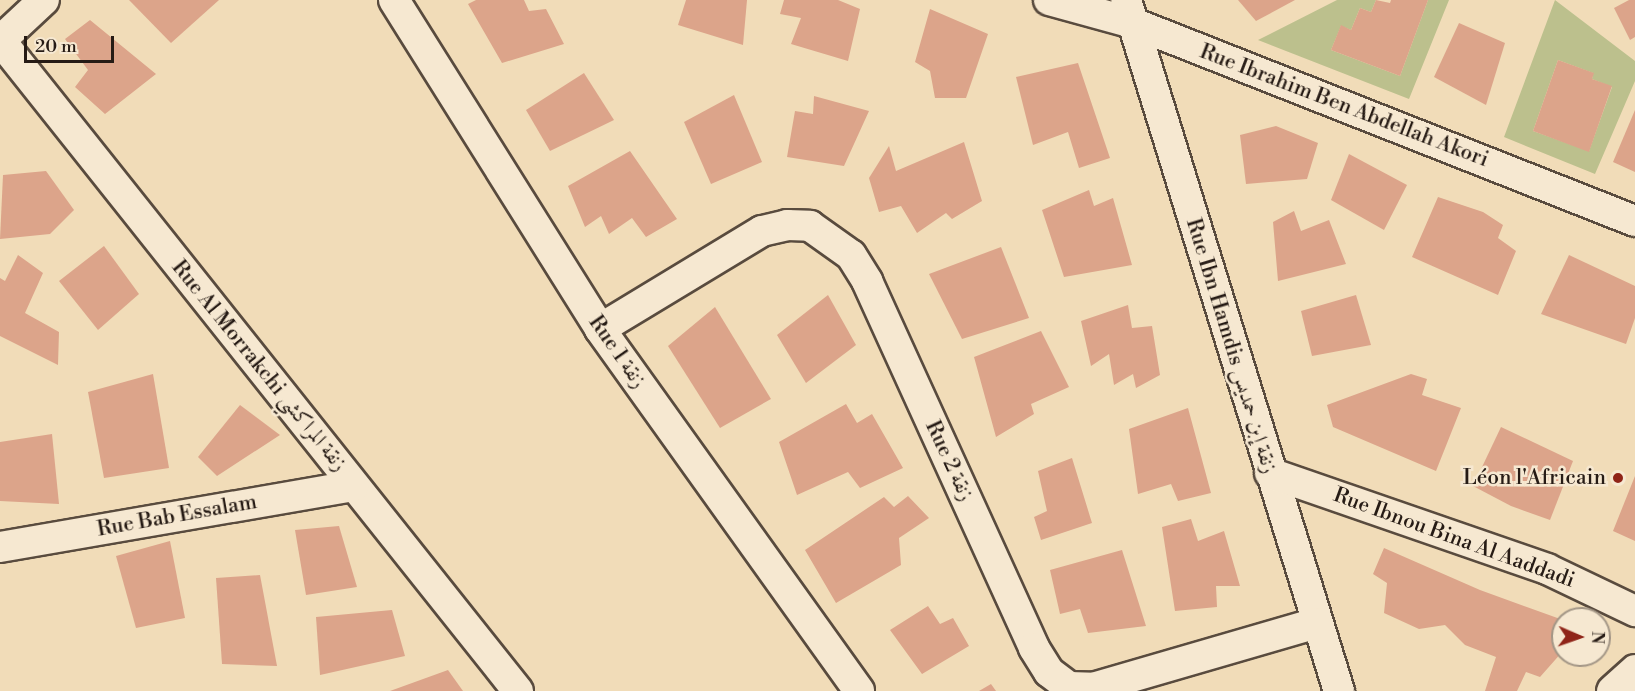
<!DOCTYPE html>
<meta charset="utf-8">
<style>
body{margin:0}
#map{position:relative;width:1635px;height:691px;overflow:hidden;background:#f1dcb8;font-family:"Libre Bodoni",Amiri,serif}
div>[style]{position:absolute}
.green>*{inset:0;background:#bcc08d}
.building>*{inset:0;background:#dca48a}
.roads{filter:drop-shadow(2px 0 #594b3e) drop-shadow(-2px 0 #594b3e) drop-shadow(0 2px #594b3e) drop-shadow(0 -2px #594b3e)}
.minor>*{height:30px;margin:-15px;padding:0 15px;transform-origin:15px;border-radius:15px;background:#f6e8d1}
.tertiary>*{height:33px;margin:-16.5px;padding:0 16.5px;transform-origin:16.5px;border-radius:16.5px;background:#f6e8d1}
.dots>*{width:16px;height:16px;translate:-50% -50%;box-sizing:border-box;border:3px solid #f6e8d1;border-radius:50%}
span{translate:-50% -50%;white-space:nowrap;text-align:center;line-height:1.15;-webkit-text-stroke:5px #f6e8d1;paint-order:stroke}
.street-label{font-size:21px;color:#261b15}
.poi-label{font-size:21px;color:#261b15}
.right{translate:-100% -50%;text-align:right}
.north{position:absolute;left:1551px;top:607px;width:60px;height:60px;box-sizing:border-box;background:#f6e8d1;border:2px solid #a39686;border-radius:50%;rotate:92deg;font-size:16px;font-weight:700;line-height:24px;text-align:center;color:#261b15}
.north::after{content:'';display:block;margin:auto;width:21px;height:27px;background:#8f2418;clip-path:polygon(50% 0,100% 100%,50% 72%,0 100%)}
.scale{position:absolute;left:24px;top:36px;width:90px;height:27px;box-sizing:border-box;border:3px solid #261b15;border-top:0;padding-left:8px;font-size:18px;line-height:21px;white-space:nowrap;color:#261b15;-webkit-text-stroke:4px #f6e8d1;paint-order:stroke}
</style>
<div id="map">
<div class="green">
<div style="clip-path:polygon(1337px 0,1376px 0,1371px 12px,1360px 8px,1351px 30px,1341px 26px,1331px 50px,1400px 76px,1428px 0,1449px 0,1409px 99px,1258px 40px)"></div>
<div style="clip-path:polygon(evenodd,1555px 0,1635px 61px,1635px 81px,1595px 174px,1504px 137px,1555px 0,1558px 60px,1593px 73px,1592px 79px,1612px 87px,1589px 151px,1533px 131px,1558px 60px)"></div>
</div>
<div class="building">
<div style="clip-path:polygon(129px 0,219px 0,171px 43px)"></div>
<div style="clip-path:polygon(476px 0,524px 0,529px 11px,546px 9px,564px 44px,502px 63px,468px 4px)"></div>
<div style="clip-path:polygon(686px 0,747px 0,743px 45px,678px 25px)"></div>
<div style="clip-path:polygon(784px 0,838px 0,860px 9px,848px 61px,791px 44px,801px 18px,780px 14px)"></div>
<div style="clip-path:polygon(1238px 0,1295px 0,1256px 21px)"></div>
<div style="clip-path:polygon(1376px 0,1390px 3px,1391px 0,1428px 0,1400px 76px,1331px 50px,1341px 25px,1351px 30px,1360px 8px,1371px 12px)"></div>
<div style="clip-path:polygon(1629px 0,1635px 0,1635px 37px,1630px 40px,1614px 8px)"></div>
<div style="clip-path:polygon(930px 9px,988px 34px,966px 98px,935px 98px,930px 71px,915px 62px)"></div>
<div style="clip-path:polygon(90px 20px,156px 74px,105px 114px,75px 87px,88px 70px,65px 39px)"></div>
<div style="clip-path:polygon(1459px 23px,1505px 43px,1486px 105px,1434px 77px)"></div>
<div style="clip-path:polygon(1558px 60px,1594px 73px,1592px 79px,1612px 86px,1589px 152px,1533px 131px)"></div>
<div style="clip-path:polygon(1078px 63px,1110px 158px,1079px 168px,1068px 132px,1033px 145px,1016px 77px)"></div>
<div style="clip-path:polygon(584px 73px,614px 120px,550px 151px,526px 110px)"></div>
<div style="clip-path:polygon(734px 95px,762px 162px,711px 184px,684px 122px)"></div>
<div style="clip-path:polygon(814px 96px,869px 111px,844px 166px,787px 157px,795px 111px,813px 114px)"></div>
<div style="clip-path:polygon(1635px 110px,1635px 172px,1613px 162px)"></div>
<div style="clip-path:polygon(1276px 126px,1318px 143px,1307px 179px,1246px 184px,1240px 135px)"></div>
<div style="clip-path:polygon(964px 142px,982px 201px,952px 219px,946px 213px,917px 233px,901px 206px,879px 212px,869px 178px,889px 146px,896px 171px)"></div>
<div style="clip-path:polygon(630px 151px,677px 219px,646px 237px,632px 218px,609px 234px,601px 216px,585px 227px,568px 186px)"></div>
<div style="clip-path:polygon(1349px 154px,1407px 185px,1384px 230px,1331px 200px)"></div>
<div style="clip-path:polygon(46px 171px,74px 210px,50px 234px,0 239px,3px 175px)"></div>
<div style="clip-path:polygon(1089px 190px,1094px 206px,1113px 198px,1132px 265px,1064px 277px,1042px 210px)"></div>
<div style="clip-path:polygon(1438px 197px,1483px 212px,1503px 225px,1498px 238px,1516px 251px,1498px 295px,1412px 257px)"></div>
<div style="clip-path:polygon(1294px 211px,1301px 231px,1329px 220px,1346px 264px,1278px 281px,1273px 222px)"></div>
<div style="clip-path:polygon(104px 246px,139px 294px,98px 330px,59px 281px)"></div>
<div style="clip-path:polygon(1001px 247px,1029px 318px,962px 339px,929px 274px)"></div>
<div style="clip-path:polygon(18px 255px,43px 273px,25px 313px,59px 332px,58px 365px,0 336px,0 278px,5px 281px)"></div>
<div style="clip-path:polygon(1569px 255px,1635px 286px,1635px 318px,1626px 344px,1541px 314px)"></div>
<div style="clip-path:polygon(828px 295px,856px 345px,806px 383px,777px 335px)"></div>
<div style="clip-path:polygon(1356px 295px,1371px 345px,1312px 356px,1301px 311px)"></div>
<div style="clip-path:polygon(1128px 305px,1132px 328px,1152px 326px,1160px 375px,1136px 388px,1133px 374px,1114px 385px,1109px 354px,1091px 366px,1081px 321px)"></div>
<div style="clip-path:polygon(715px 307px,771px 399px,720px 428px,668px 346px)"></div>
<div style="clip-path:polygon(1041px 331px,1069px 387px,1031px 404px,1034px 414px,996px 437px,974px 357px)"></div>
<div style="clip-path:polygon(153px 374px,169px 468px,104px 478px,88px 392px)"></div>
<div style="clip-path:polygon(1411px 374px,1427px 379px,1422px 395px,1461px 408px,1436px 471px,1333px 427px,1327px 405px)"></div>
<div style="clip-path:polygon(846px 404px,857px 423px,872px 414px,903px 468px,860px 488px,848px 472px,797px 495px,779px 442px)"></div>
<div style="clip-path:polygon(240px 405px,280px 435px,217px 476px,198px 457px)"></div>
<div style="clip-path:polygon(1188px 408px,1211px 493px,1178px 501px,1171px 484px,1138px 494px,1129px 429px)"></div>
<div style="clip-path:polygon(1501px 427px,1573px 461px,1550px 520px,1511px 506px,1473px 486px)"></div>
<div style="clip-path:polygon(52px 434px,59px 504px,0 501px,0 442px)"></div>
<div style="clip-path:polygon(1072px 458px,1092px 523px,1041px 540px,1034px 517px,1047px 511px,1038px 471px)"></div>
<div style="clip-path:polygon(1635px 476px,1635px 541px,1613px 531px)"></div>
<div style="clip-path:polygon(908px 496px,929px 518px,899px 538px,901px 565px,836px 603px,805px 550px,884px 497px,894px 507px)"></div>
<div style="clip-path:polygon(1191px 519px,1198px 541px,1224px 531px,1240px 586px,1216px 586px,1217px 607px,1175px 611px,1162px 527px)"></div>
<div style="clip-path:polygon(339px 526px,357px 587px,306px 595px,295px 530px)"></div>
<div style="clip-path:polygon(170px 541px,185px 618px,136px 628px,116px 556px)"></div>
<div style="clip-path:polygon(1384px 548px,1480px 590px,1563px 620px,1563px 651px,1540px 677px,1526px 672px,1517px 691px,1485px 691px,1496px 657px,1465px 645px,1445px 625px,1419px 629px,1384px 613px,1387px 583px,1373px 574px)"></div>
<div style="clip-path:polygon(1122px 550px,1146px 626px,1088px 633px,1080px 609px,1060px 614px,1050px 570px)"></div>
<div style="clip-path:polygon(260px 575px,277px 666px,222px 664px,216px 578px)"></div>
<div style="clip-path:polygon(928px 606px,940px 624px,953px 618px,969px 646px,922px 674px,890px 630px)"></div>
<div style="clip-path:polygon(392px 610px,405px 656px,320px 675px,316px 617px)"></div>
<div style="clip-path:polygon(448px 670px,463px 691px,390px 691px)"></div>
<div style="clip-path:polygon(991px 684px,996px 691px,979px 691px)"></div>
</div>
<div class="roads">
<div class="minor">
<div style="left:394px;top:0;width:388px;rotate:57.9deg"></div>
<div style="left:600px;top:329px;width:445px;rotate:54.4deg"></div>
<div style="left:1049px;top:0;width:87px;rotate:15.3deg"></div>
<div style="left:1133px;top:23px;width:540px;rotate:21.53deg"></div>
<div style="left:1126px;top:0;width:723px;rotate:72.87deg"></div>
<div style="left:0;top:40px;width:832px;rotate:51.49deg"></div>
<div style="left:0;top:41px;width:60px;rotate:-43deg"></div>
<div style="left:600px;top:329px;width:189px;rotate:-31.2deg"></div>
<div style="left:762px;top:231px;width:26px;rotate:-13deg"></div>
<div style="left:787px;top:225px;width:23px;rotate:2deg"></div>
<div style="left:810px;top:226px;width:50px;rotate:35.3deg"></div>
<div style="left:851px;top:255px;width:31px;rotate:58deg"></div>
<div style="left:867px;top:281px;width:403px;rotate:65.5deg"></div>
<div style="left:1034px;top:648px;width:28px;rotate:58deg"></div>
<div style="left:1049px;top:672px;width:25px;rotate:37deg"></div>
<div style="left:1069px;top:687px;width:24px;rotate:2deg"></div>
<div style="left:1093px;top:688px;width:233px;rotate:-16.2deg"></div>
<div style="left:1270px;top:473px;width:293px;rotate:19.1deg"></div>
<div style="left:1547px;top:569px;width:98px;rotate:25.5deg"></div>
<div style="left:0;top:547px;width:359px;rotate:-9.8deg"></div>
</div>
<div class="tertiary">
<div style="left:1613px;top:691px;width:30px;rotate:-42deg"></div>
</div>
</div>
<div class="dots">
<div style="left:1618px;top:478px;background:#8f2418"></div>
</div>
<div class="street-label">
<span style="left:1344px;top:106px;rotate:21deg">Rue Ibrahim Ben Abdellah Akori</span>
<span style="left:1231px;top:346px;rotate:73deg">Rue Ibn Hamdis زنقة إبن حمديس</span>
<span style="left:617px;top:352px;rotate:55deg">Rue 1 زنقة</span>
<span style="left:259px;top:366px;rotate:51deg">Rue Al Morrakchi زنقة المراكشي</span>
<span style="left:949px;top:461px;rotate:65deg">Rue 2 زنقة</span>
<span style="left:177px;top:516px;rotate:-10deg">Rue Bab Essalam</span>
<span style="left:1454px;top:538px;rotate:20deg">Rue Ibnou Bina Al Aaddadi</span>
</div>
<div class="poi-label">
<span class="right" style="left:1606px;top:478px">Léon l'Africain</span>
</div>
<div class="north">N</div>
<div class="scale">20 m</div>
</div>
